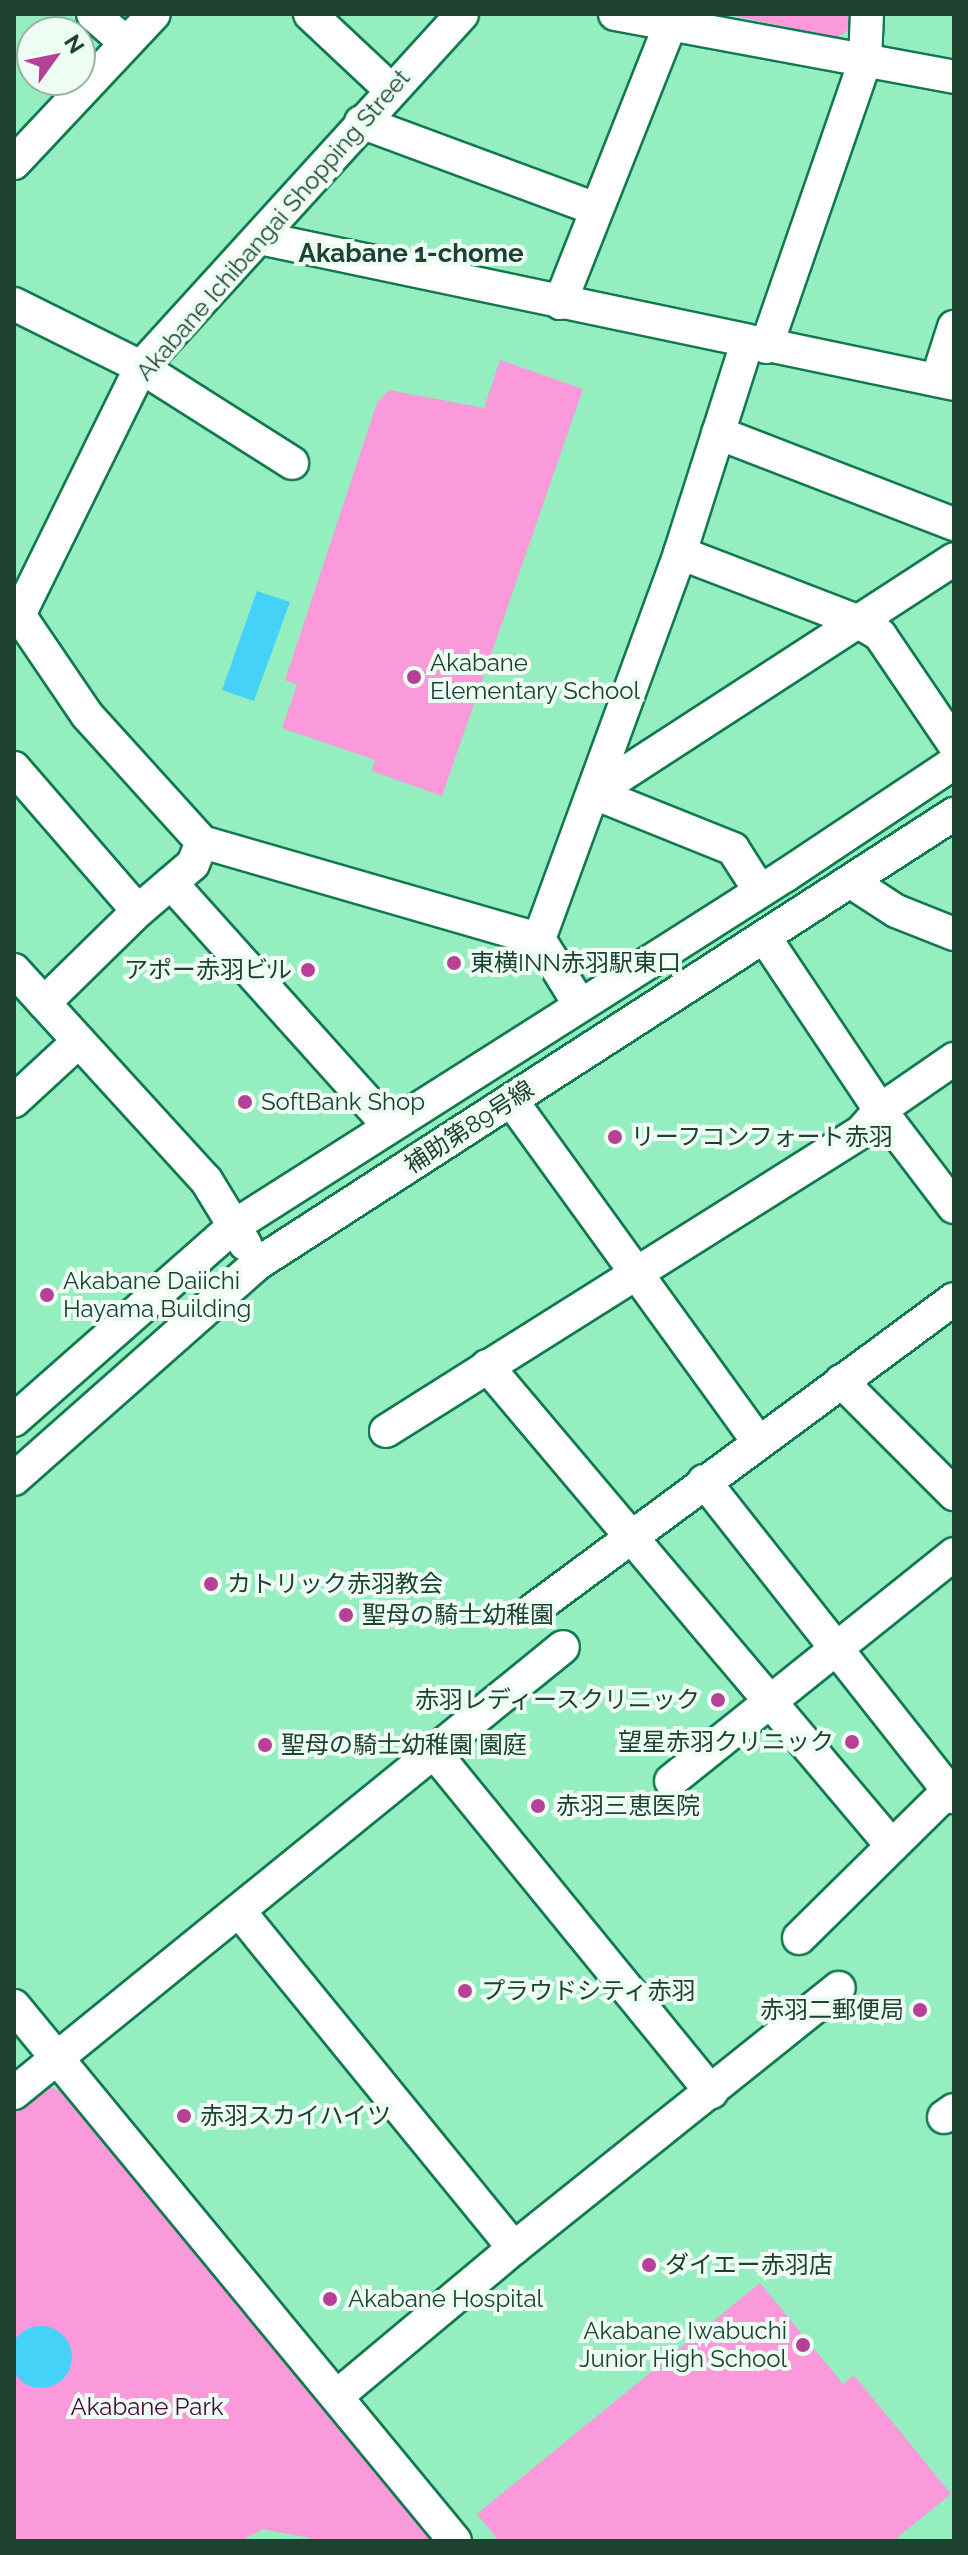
<!DOCTYPE html>
<meta charset="utf-8">
<style>
body{margin:0}
#map{position:relative;width:968px;height:2555px;overflow:hidden;background:#94eec0;font-family:Raleway,"Noto Sans JP",sans-serif}
div>[style]{position:absolute}
.green>*{inset:0;background:#fa9ada}
.water>*{inset:0;background:#45d2f9}
.round{border-radius:50%}
.roads{filter:drop-shadow(2px 0 #127950) drop-shadow(-2px 0 #127950) drop-shadow(0 2px #127950) drop-shadow(0 -2px #127950)}
.minor>*{height:32px;margin:-16px;padding:0 16px;transform-origin:16px;border-radius:16px;background:#fff}
.dots>*{width:22px;height:22px;translate:-50% -50%;box-sizing:border-box;border:4px solid #edfdf4;border-radius:50%}
span{translate:-50% -50%;white-space:nowrap;text-align:center;line-height:1.15;-webkit-text-stroke:8px #edfdf4;paint-order:stroke}
.street-label{font-size:24px;color:#1d4230}
.poi-label{font-size:24px;color:#1d4230}
.left{translate:0 -50%;text-align:left}
.right{translate:-100% -50%;text-align:right}
.park-label{font-size:24px;color:#4b053b}
.neighbourhood-label{font-size:26px;color:#1d4230;font-weight:700}
.frame{position:absolute;inset:0;border:16px solid #1d4230;pointer-events:none}
.north{position:absolute;left:16px;top:16px;width:80px;height:80px;box-sizing:border-box;background:#edfdf4;border:2px solid #9ab2a6;border-radius:50%;rotate:57deg;font-size:22px;font-weight:700;line-height:32px;text-align:center;color:#1d4230}
.north::after{content:'';display:block;margin:auto;width:28px;height:36px;background:#b84197;clip-path:polygon(50% 0,100% 100%,50% 72%,0 100%)}
</style>
<div id="map">
<div class="green">
<div style="clip-path:polygon(726px 14px,856px 14px,856px 24px,837px 38px)"></div>
<div style="clip-path:polygon(500px 360px,583px 389px,442px 796px,372px 771px,375px 760px,282px 728px,297px 685px,285px 680px,377px 403px,389px 390px,484px 408px)"></div>
<div style="clip-path:polygon(47px 2086px,60px 2091px,431px 2540px,324px 2541px,263px 2529px,241px 2541px,14px 2541px,14px 2109px)"></div>
<div style="clip-path:polygon(760px 2283px,843px 2384px,854px 2375px,951px 2494px,893px 2541px,499px 2541px,477px 2514px)"></div>
</div>
<div class="water">
<div style="clip-path:polygon(257px 591px,290px 602px,254px 701px,222px 690px)"></div>
<div class="round" style="left:10px;top:2326px;width:62px;height:62px"></div>
</div>
<div class="roads">
<div class="minor">
<div style="left:93px;top:14px;width:44px;rotate:41.3deg"></div>
<div style="left:310px;top:14px;width:111px;rotate:43.2deg"></div>
<div style="left:615px;top:14px;width:345px;rotate:10.5deg"></div>
<div style="left:361px;top:122px;width:251px;rotate:20.3deg"></div>
<div style="left:14px;top:163px;width:204px;rotate:-46.8deg"></div>
<div style="left:260px;top:238px;width:709px;rotate:11.88deg"></div>
<div style="left:560px;top:303px;width:299px;rotate:-68.4deg"></div>
<div style="left:670px;top:25px;width:15px;rotate:-48deg"></div>
<div style="left:14px;top:304px;width:142px;rotate:26.4deg"></div>
<div style="left:141px;top:367px;width:179px;rotate:32.4deg"></div>
<div style="left:766px;top:347px;width:303px;rotate:-70.9deg"></div>
<div style="left:865px;top:61px;width:47px;rotate:-87.6deg"></div>
<div style="left:937px;top:380px;width:56px;rotate:-72.2deg"></div>
<div style="left:718px;top:433px;width:253px;rotate:21.1deg"></div>
<div style="left:680px;top:553px;width:190px;rotate:21deg"></div>
<div style="left:857px;top:621px;width:27px;rotate:31deg"></div>
<div style="left:880px;top:635px;width:132px;rotate:55.8deg"></div>
<div style="left:19px;top:615px;width:121px;rotate:55.8deg"></div>
<div style="left:87px;top:715px;width:171px;rotate:47.8deg"></div>
<div style="left:202px;top:842px;width:351px;rotate:16.1deg"></div>
<div style="left:539px;top:939px;width:78px;rotate:58.2deg"></div>
<div style="left:14px;top:618px;width:6px;rotate:-31deg"></div>
<div style="left:19px;top:615px;width:276px;rotate:-63.8deg"></div>
<div style="left:141px;top:367px;width:477px;rotate:-47.7deg"></div>
<div style="left:14px;top:768px;width:189px;rotate:49.1deg"></div>
<div style="left:594px;top:793px;width:429px;rotate:-33deg"></div>
<div style="left:594px;top:793px;width:150px;rotate:21.9deg"></div>
<div style="left:733px;top:849px;width:50px;rotate:57.3deg"></div>
<div style="left:171px;top:883px;width:326px;rotate:48.1deg"></div>
<div style="left:853px;top:883px;width:51px;rotate:33.1deg"></div>
<div style="left:896px;top:911px;width:62px;rotate:21.6deg"></div>
<div style="left:765px;top:938px;width:207px;rotate:56.2deg"></div>
<div style="left:880px;top:1110px;width:122px;rotate:52.7deg"></div>
<div style="left:539px;top:939px;width:411px;rotate:-69.9deg"></div>
<div style="left:680px;top:553px;width:220px;rotate:-72.3deg"></div>
<div style="left:14px;top:970px;width:285px;rotate:47.6deg"></div>
<div style="left:206px;top:1180px;width:75px;rotate:58.6deg"></div>
<div style="left:44px;top:1003px;width:132px;rotate:-44.4deg"></div>
<div style="left:138px;top:911px;width:72px;rotate:-40.5deg"></div>
<div style="left:193px;top:864px;width:24px;rotate:-68deg"></div>
<div style="left:511px;top:1100px;width:421px;rotate:54.1deg"></div>
<div style="left:14px;top:1101px;width:88px;rotate:-42.7deg"></div>
<div style="left:487px;top:1366px;width:628px;rotate:49.84deg"></div>
<div style="left:841px;top:1381px;width:160px;rotate:45deg"></div>
<div style="left:14px;top:1420px;width:293px;rotate:-41.4deg"></div>
<div style="left:234px;top:1226px;width:654px;rotate:-32.45deg"></div>
<div style="left:786px;top:875px;width:202px;rotate:-33.7deg"></div>
<div style="left:386px;top:1431px;width:561px;rotate:-32.19deg"></div>
<div style="left:861px;top:1132px;width:29px;rotate:-49deg"></div>
<div style="left:880px;top:1110px;width:90px;rotate:-34.6deg"></div>
<div style="left:14px;top:1479px;width:324px;rotate:-41.5deg"></div>
<div style="left:257px;top:1264px;width:830px;rotate:-32.85deg"></div>
<div style="left:704px;top:1481px;width:403px;rotate:51.7deg"></div>
<div style="left:533px;top:1610px;width:523px;rotate:-36.45deg"></div>
<div style="left:434px;top:1752px;width:439px;rotate:50.8deg"></div>
<div style="left:671px;top:1781px;width:363px;rotate:-38.7deg"></div>
<div style="left:239px;top:1911px;width:435px;rotate:50.8deg"></div>
<div style="left:799px;top:1938px;width:218px;rotate:-44.6deg"></div>
<div style="left:14px;top:2006px;width:693px;rotate:50.5deg"></div>
<div style="left:14px;top:2093px;width:707px;rotate:-39.09deg"></div>
<div style="left:944px;top:2117px;width:12px;rotate:-35deg"></div>
<div style="left:337px;top:2396px;width:231px;rotate:-39.9deg"></div>
<div style="left:514px;top:2248px;width:416px;rotate:-38.7deg"></div>
</div>
</div>
<div class="dots">
<div style="left:414px;top:677px;background:#b84197"></div>
<div style="left:454px;top:963px;background:#b84197"></div>
<div style="left:308px;top:970px;background:#b84197"></div>
<div style="left:245px;top:1102px;background:#b84197"></div>
<div style="left:615px;top:1137px;background:#b84197"></div>
<div style="left:47px;top:1295px;background:#b84197"></div>
<div style="left:211px;top:1584px;background:#b84197"></div>
<div style="left:346px;top:1615px;background:#b84197"></div>
<div style="left:718px;top:1700px;background:#b84197"></div>
<div style="left:852px;top:1742px;background:#b84197"></div>
<div style="left:265px;top:1745px;background:#b84197"></div>
<div style="left:538px;top:1806px;background:#b84197"></div>
<div style="left:465px;top:1991px;background:#b84197"></div>
<div style="left:920px;top:2010px;background:#b84197"></div>
<div style="left:184px;top:2116px;background:#b84197"></div>
<div style="left:649px;top:2265px;background:#b84197"></div>
<div style="left:330px;top:2299px;background:#b84197"></div>
<div style="left:803px;top:2345px;background:#b84197"></div>
</div>
<div class="street-label">
<span style="left:273px;top:225px;rotate:-49deg">Akabane Ichibangai Shopping Street</span>
<span style="left:469px;top:1127px;rotate:-33deg">補助第89号線</span>
</div>
<div class="poi-label">
<span class="left" style="left:430px;top:677px">Akabane<br>Elementary School</span>
<span class="left" style="left:470px;top:963px">東横INN赤羽駅東口</span>
<span class="right" style="left:292px;top:970px">アポー赤羽ビル</span>
<span class="left" style="left:261px;top:1102px">SoftBank Shop</span>
<span class="left" style="left:631px;top:1137px">リーフコンフォート赤羽</span>
<span class="left" style="left:63px;top:1295px">Akabane Daiichi<br>Hayama Building</span>
<span class="left" style="left:227px;top:1584px">カトリック赤羽教会</span>
<span class="left" style="left:362px;top:1615px">聖母の騎士幼稚園</span>
<span class="right" style="left:700px;top:1700px">赤羽レディースクリニック</span>
<span class="right" style="left:834px;top:1742px">望星赤羽クリニック</span>
<span class="left" style="left:281px;top:1745px">聖母の騎士幼稚園 園庭</span>
<span class="left" style="left:556px;top:1806px">赤羽三恵医院</span>
<span class="left" style="left:481px;top:1991px">プラウドシティ赤羽</span>
<span class="right" style="left:904px;top:2010px">赤羽二郵便局</span>
<span class="left" style="left:200px;top:2116px">赤羽スカイハイツ</span>
<span class="left" style="left:665px;top:2265px">ダイエー赤羽店</span>
<span class="left" style="left:348px;top:2299px">Akabane Hospital</span>
<span class="right" style="left:787px;top:2345px">Akabane Iwabuchi<br>Junior High School</span>
</div>
<div class="park-label">
<span style="left:147px;top:2407px">Akabane Park</span>
</div>
<div class="neighbourhood-label">
<span style="left:411px;top:254px">Akabane 1-chome</span>
</div>
<div class="frame"></div>
<div class="north">N</div>
</div>
